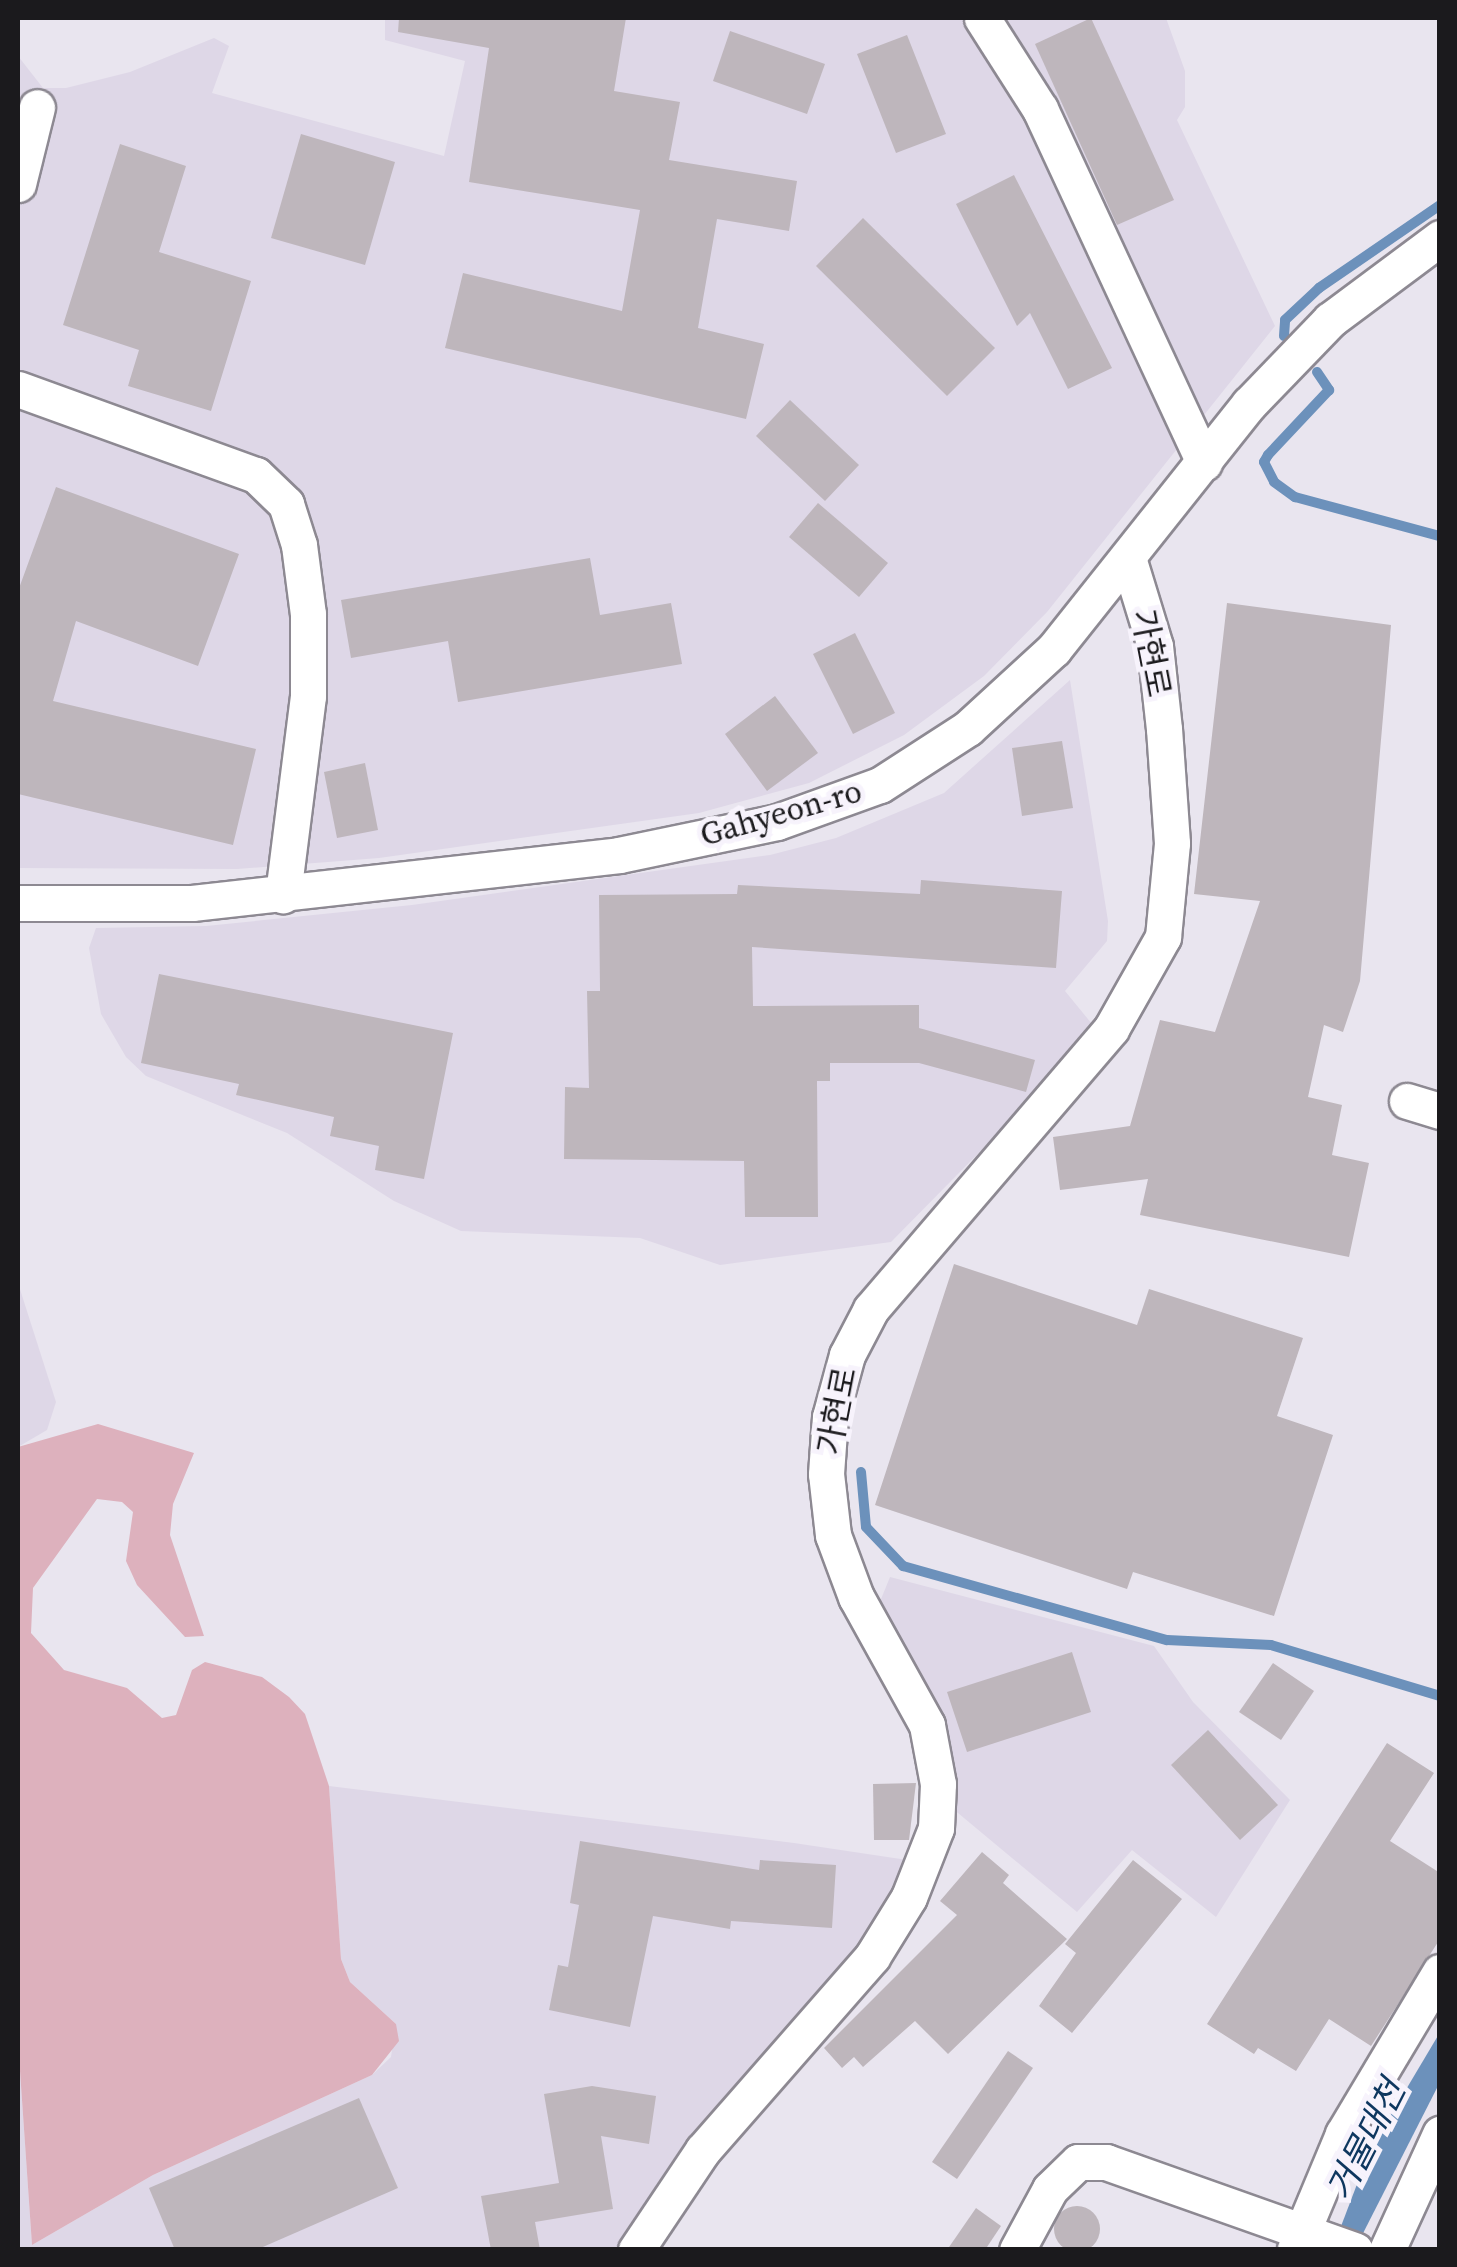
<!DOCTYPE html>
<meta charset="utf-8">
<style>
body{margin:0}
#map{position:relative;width:1457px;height:2267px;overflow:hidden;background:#e9e5ef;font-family:"Source Serif 4","Noto Sans KR",serif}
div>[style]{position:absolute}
.built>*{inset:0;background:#ded7e7}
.green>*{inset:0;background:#ddb1bd}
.water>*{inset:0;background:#6c91bb}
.stream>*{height:10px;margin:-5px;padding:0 5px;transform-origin:5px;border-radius:5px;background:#6c91bb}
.building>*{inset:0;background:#beb6bc}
.round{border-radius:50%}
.roads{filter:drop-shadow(2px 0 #8d8992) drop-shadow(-2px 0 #8d8992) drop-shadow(0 2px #8d8992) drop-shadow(0 -2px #8d8992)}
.minor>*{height:35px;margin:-17.5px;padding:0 17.5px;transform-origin:17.5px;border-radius:17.5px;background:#fff}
span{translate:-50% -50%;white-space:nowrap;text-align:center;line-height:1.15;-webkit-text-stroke:10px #f7f3fc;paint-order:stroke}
.street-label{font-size:32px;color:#1b1a1d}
.water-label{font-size:35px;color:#0e375f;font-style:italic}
.frame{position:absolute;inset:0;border:20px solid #1b1a1d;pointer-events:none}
</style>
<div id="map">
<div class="built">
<div style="clip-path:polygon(385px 18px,1166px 18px,1185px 71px,1185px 107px,1177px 120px,1275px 326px,1047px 612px,984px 676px,904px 735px,809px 783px,699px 813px,379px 858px,237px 869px,18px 868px,18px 56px,43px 88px,66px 88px,130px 72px,214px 38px,229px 46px,212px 93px,444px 156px,465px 61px,385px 40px)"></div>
<div style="clip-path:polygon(1070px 680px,1108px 921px,1107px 941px,1065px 991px,1092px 1024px,1014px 1117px,891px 1242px,720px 1265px,640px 1238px,461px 1231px,394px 1201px,287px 1133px,146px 1076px,126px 1057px,101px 1014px,89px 948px,96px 928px,206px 926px,412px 905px,770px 855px,836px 838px,944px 793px)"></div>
<div style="clip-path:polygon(18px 1283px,56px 1402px,47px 1430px,18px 1447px)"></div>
<div style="clip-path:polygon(890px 1577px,1154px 1646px,1193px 1702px,1290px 1800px,1216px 1917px,1132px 1850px,1077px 1912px,952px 1808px,877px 1609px)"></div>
<div style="clip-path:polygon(329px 1786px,794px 1843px,914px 1861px,869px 1937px,622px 2249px,18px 2249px,18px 2042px,32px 2245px,153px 2175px,372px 2075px,391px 2057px,396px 2024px,350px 1982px,341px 1959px)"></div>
</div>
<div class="green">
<div style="clip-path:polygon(98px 1424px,194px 1453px,173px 1504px,170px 1535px,204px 1636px,185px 1637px,137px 1585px,126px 1561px,133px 1512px,122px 1502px,97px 1499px,33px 1588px,31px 1633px,64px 1670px,127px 1688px,162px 1718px,176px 1715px,192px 1670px,205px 1662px,262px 1677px,289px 1697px,305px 1714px,329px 1786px,341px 1959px,350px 1982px,396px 2024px,399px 2041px,372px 2075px,153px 2175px,32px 2245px,18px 2042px,18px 1447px)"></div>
</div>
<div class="water">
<div style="clip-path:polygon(1439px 2034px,1439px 2084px,1355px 2249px,1332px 2250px,1370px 2150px)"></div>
</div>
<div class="stream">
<div style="left:1284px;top:336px;width:16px;rotate:-86deg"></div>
<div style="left:1285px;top:320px;width:47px;rotate:-43.3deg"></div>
<div style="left:1319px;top:288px;width:147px;rotate:-34.4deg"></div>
<div style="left:1317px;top:372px;width:22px;rotate:56deg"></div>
<div style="left:1329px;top:390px;width:89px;rotate:133.2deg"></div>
<div style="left:1268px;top:455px;width:8px;rotate:120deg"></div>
<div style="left:1264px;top:462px;width:22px;rotate:63deg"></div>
<div style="left:1274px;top:482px;width:26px;rotate:36deg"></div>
<div style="left:1295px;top:497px;width:150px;rotate:15.1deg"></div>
<div style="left:861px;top:1472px;width:55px;rotate:84.8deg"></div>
<div style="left:866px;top:1527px;width:54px;rotate:46.5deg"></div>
<div style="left:903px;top:1566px;width:274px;rotate:15.7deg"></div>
<div style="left:1167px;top:1640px;width:104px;rotate:2.8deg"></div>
<div style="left:1271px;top:1645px;width:177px;rotate:16.8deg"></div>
</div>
<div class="building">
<div style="clip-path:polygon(399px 18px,626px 18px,614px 91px,680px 102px,669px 160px,797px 181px,789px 231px,717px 219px,698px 328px,764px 344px,746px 419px,445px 348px,463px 273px,622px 311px,640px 210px,469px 182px,489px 48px,398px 32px)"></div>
<div style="clip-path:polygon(1091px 18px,1174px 200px,1117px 225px,1035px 44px)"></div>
<div style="clip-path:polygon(730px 31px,825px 64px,807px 114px,713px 81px)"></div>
<div style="clip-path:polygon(907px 35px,946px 134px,896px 153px,857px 54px)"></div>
<div style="clip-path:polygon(301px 134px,395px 162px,365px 265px,271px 238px)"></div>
<div style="clip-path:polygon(120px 144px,186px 166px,159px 252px,251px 281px,211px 411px,128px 386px,139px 350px,63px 325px)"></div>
<div style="clip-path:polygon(1014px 175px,1112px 368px,1068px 389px,1030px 313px,1017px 326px,956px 204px)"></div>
<div style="clip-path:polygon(863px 218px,995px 348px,947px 396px,816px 266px)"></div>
<div style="clip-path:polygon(790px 400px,859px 465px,825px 501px,756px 436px)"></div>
<div style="clip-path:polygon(56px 487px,239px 554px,198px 666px,76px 621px,53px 701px,256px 749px,233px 845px,18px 794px,18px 591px)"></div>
<div style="clip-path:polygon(818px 503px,888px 563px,859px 597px,789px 537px)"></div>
<div style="clip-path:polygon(590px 558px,600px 615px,671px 603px,682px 664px,458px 702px,448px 641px,351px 658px,341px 600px)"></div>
<div style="clip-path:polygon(1227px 603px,1391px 625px,1360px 981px,1343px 1032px,1324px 1025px,1308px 1097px,1342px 1105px,1332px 1155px,1369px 1163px,1349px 1257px,1140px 1215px,1148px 1179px,1060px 1190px,1053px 1137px,1130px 1126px,1160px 1020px,1215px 1032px,1260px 901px,1194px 894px)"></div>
<div style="clip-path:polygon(855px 633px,895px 713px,853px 734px,813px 654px)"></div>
<div style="clip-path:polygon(775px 696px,818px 753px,767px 791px,725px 734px)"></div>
<div style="clip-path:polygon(1062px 741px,1073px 808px,1022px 816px,1012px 748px)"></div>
<div style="clip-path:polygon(365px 763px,378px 830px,337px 838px,324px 772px)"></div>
<div style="clip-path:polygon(921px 880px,1062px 891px,1056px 968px,752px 947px,753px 1006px,919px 1005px,919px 1028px,1035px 1060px,1026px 1092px,919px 1063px,830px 1063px,830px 1081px,817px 1081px,818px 1217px,745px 1217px,744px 1161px,564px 1159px,565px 1087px,589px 1088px,587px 991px,600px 991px,599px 895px,737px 894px,738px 885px,920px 894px)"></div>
<div style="clip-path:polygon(159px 974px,453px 1033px,424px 1179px,375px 1170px,379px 1146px,330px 1136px,334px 1117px,236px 1095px,239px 1084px,141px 1063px)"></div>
<div style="clip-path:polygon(954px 1264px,1137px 1325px,1149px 1289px,1303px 1338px,1277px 1416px,1333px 1435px,1274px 1616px,1133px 1572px,1127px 1589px,875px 1505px)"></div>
<div style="clip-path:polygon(1072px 1652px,1091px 1712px,967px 1752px,947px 1692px)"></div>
<div style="clip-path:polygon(1273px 1663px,1314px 1691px,1281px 1740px,1239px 1712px)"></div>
<div style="clip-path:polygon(1208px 1730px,1278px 1805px,1240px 1840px,1171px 1765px)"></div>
<div style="clip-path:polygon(1387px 1743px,1434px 1773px,1390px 1841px,1440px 1873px,1440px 1939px,1371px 2046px,1329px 2019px,1296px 2071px,1258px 2048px,1254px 2054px,1207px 2024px)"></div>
<div style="clip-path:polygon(916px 1783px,909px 1840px,874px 1840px,873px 1784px)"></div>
<div style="clip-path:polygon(580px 1841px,759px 1870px,760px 1860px,836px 1865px,832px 1928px,731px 1921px,730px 1929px,653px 1916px,630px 2027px,549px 2010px,558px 1965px,568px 1967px,579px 1905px,570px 1903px)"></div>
<div style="clip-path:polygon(982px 1852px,1009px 1875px,1003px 1883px,1067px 1939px,948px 2054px,915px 2021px,863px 2067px,854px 2057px,842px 2068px,824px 2048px,957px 1915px,940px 1901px)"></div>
<div style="clip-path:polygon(1133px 1860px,1182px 1899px,1072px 2033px,1039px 2006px,1076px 1953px,1065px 1944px)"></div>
<div style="clip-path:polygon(1008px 2051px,1033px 2068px,957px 2179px,932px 2162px)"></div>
<div style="clip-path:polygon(592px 2086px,656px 2096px,649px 2144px,601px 2136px,613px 2209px,535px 2222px,540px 2250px,491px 2250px,481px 2196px,559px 2183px,544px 2094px)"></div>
<div style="clip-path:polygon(359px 2098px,398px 2188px,256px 2250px,175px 2250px,149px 2188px)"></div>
<div class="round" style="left:1054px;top:2206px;width:46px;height:46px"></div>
<div style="clip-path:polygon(976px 2208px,1001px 2226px,985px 2250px,947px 2250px)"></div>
</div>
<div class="roads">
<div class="minor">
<div style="left:982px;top:18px;width:108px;rotate:57.5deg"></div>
<div style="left:1040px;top:109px;width:390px;rotate:65.1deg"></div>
<div style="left:18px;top:184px;width:79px;rotate:-76.1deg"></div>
<div style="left:18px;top:389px;width:253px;rotate:19.9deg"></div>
<div style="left:256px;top:475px;width:42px;rotate:44deg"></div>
<div style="left:286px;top:504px;width:43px;rotate:72.4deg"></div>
<div style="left:299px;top:545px;width:70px;rotate:82.6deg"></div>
<div style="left:308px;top:614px;width:82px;rotate:90deg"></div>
<div style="left:308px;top:696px;width:201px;rotate:97.2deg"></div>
<div style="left:18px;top:903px;width:174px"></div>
<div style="left:192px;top:903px;width:430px;rotate:-6.4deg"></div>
<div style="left:619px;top:855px;width:161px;rotate:-11.8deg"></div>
<div style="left:777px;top:822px;width:109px;rotate:-19.8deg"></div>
<div style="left:880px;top:785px;width:105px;rotate:-32.9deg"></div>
<div style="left:968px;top:728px;width:117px;rotate:-42.6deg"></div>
<div style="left:1054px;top:649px;width:313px;rotate:-51.5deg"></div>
<div style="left:1249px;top:404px;width:117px;rotate:-46deg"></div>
<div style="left:1330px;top:320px;width:137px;rotate:-36.7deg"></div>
<div style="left:1407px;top:1101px;width:34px;rotate:17deg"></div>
<div style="left:1295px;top:2249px;width:125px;rotate:-67.3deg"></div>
<div style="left:1343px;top:2134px;width:189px;rotate:-59.1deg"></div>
<div style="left:636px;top:2250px;width:120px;rotate:-56.2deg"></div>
<div style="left:703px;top:2150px;width:257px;rotate:-48.8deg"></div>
<div style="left:872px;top:1957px;width:70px;rotate:-58.3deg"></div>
<div style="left:909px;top:1897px;width:74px;rotate:-68.6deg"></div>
<div style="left:936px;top:1828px;width:44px;rotate:-87.4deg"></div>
<div style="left:938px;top:1784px;width:60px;rotate:-100.6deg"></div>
<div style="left:927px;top:1725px;width:146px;rotate:-119deg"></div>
<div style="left:856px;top:1597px;width:66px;rotate:-110.4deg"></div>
<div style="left:833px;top:1535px;width:61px;rotate:-96.5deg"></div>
<div style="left:826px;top:1474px;width:57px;rotate:-86deg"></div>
<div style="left:830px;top:1417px;width:64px;rotate:-74.7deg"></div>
<div style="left:847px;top:1355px;width:52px;rotate:-62.4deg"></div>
<div style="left:871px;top:1309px;width:369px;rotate:-49.4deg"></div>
<div style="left:1111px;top:1029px;width:106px;rotate:-60.5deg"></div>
<div style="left:1163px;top:937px;width:94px;rotate:-84.5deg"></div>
<div style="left:1172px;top:843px;width:114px;rotate:-94deg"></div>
<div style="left:1164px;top:729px;width:83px;rotate:-96.2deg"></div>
<div style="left:1155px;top:646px;width:89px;rotate:-107deg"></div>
<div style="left:1017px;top:2250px;width:69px;rotate:-61.6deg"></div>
<div style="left:1050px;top:2189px;width:39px;rotate:-44deg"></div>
<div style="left:1078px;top:2162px;width:28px"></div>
<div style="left:1106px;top:2162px;width:264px;rotate:19.5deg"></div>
<div style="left:1387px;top:2250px;width:128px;rotate:-65.4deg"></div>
</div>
</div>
<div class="street-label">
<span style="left:1151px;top:653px;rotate:79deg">가현로</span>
<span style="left:781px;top:813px;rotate:-16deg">Gahyeon-ro</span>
<span style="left:837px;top:1411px;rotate:-79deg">가현로</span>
</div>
<div class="water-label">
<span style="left:1366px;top:2140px;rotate:-63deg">거물대천</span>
</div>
<div class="frame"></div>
</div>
